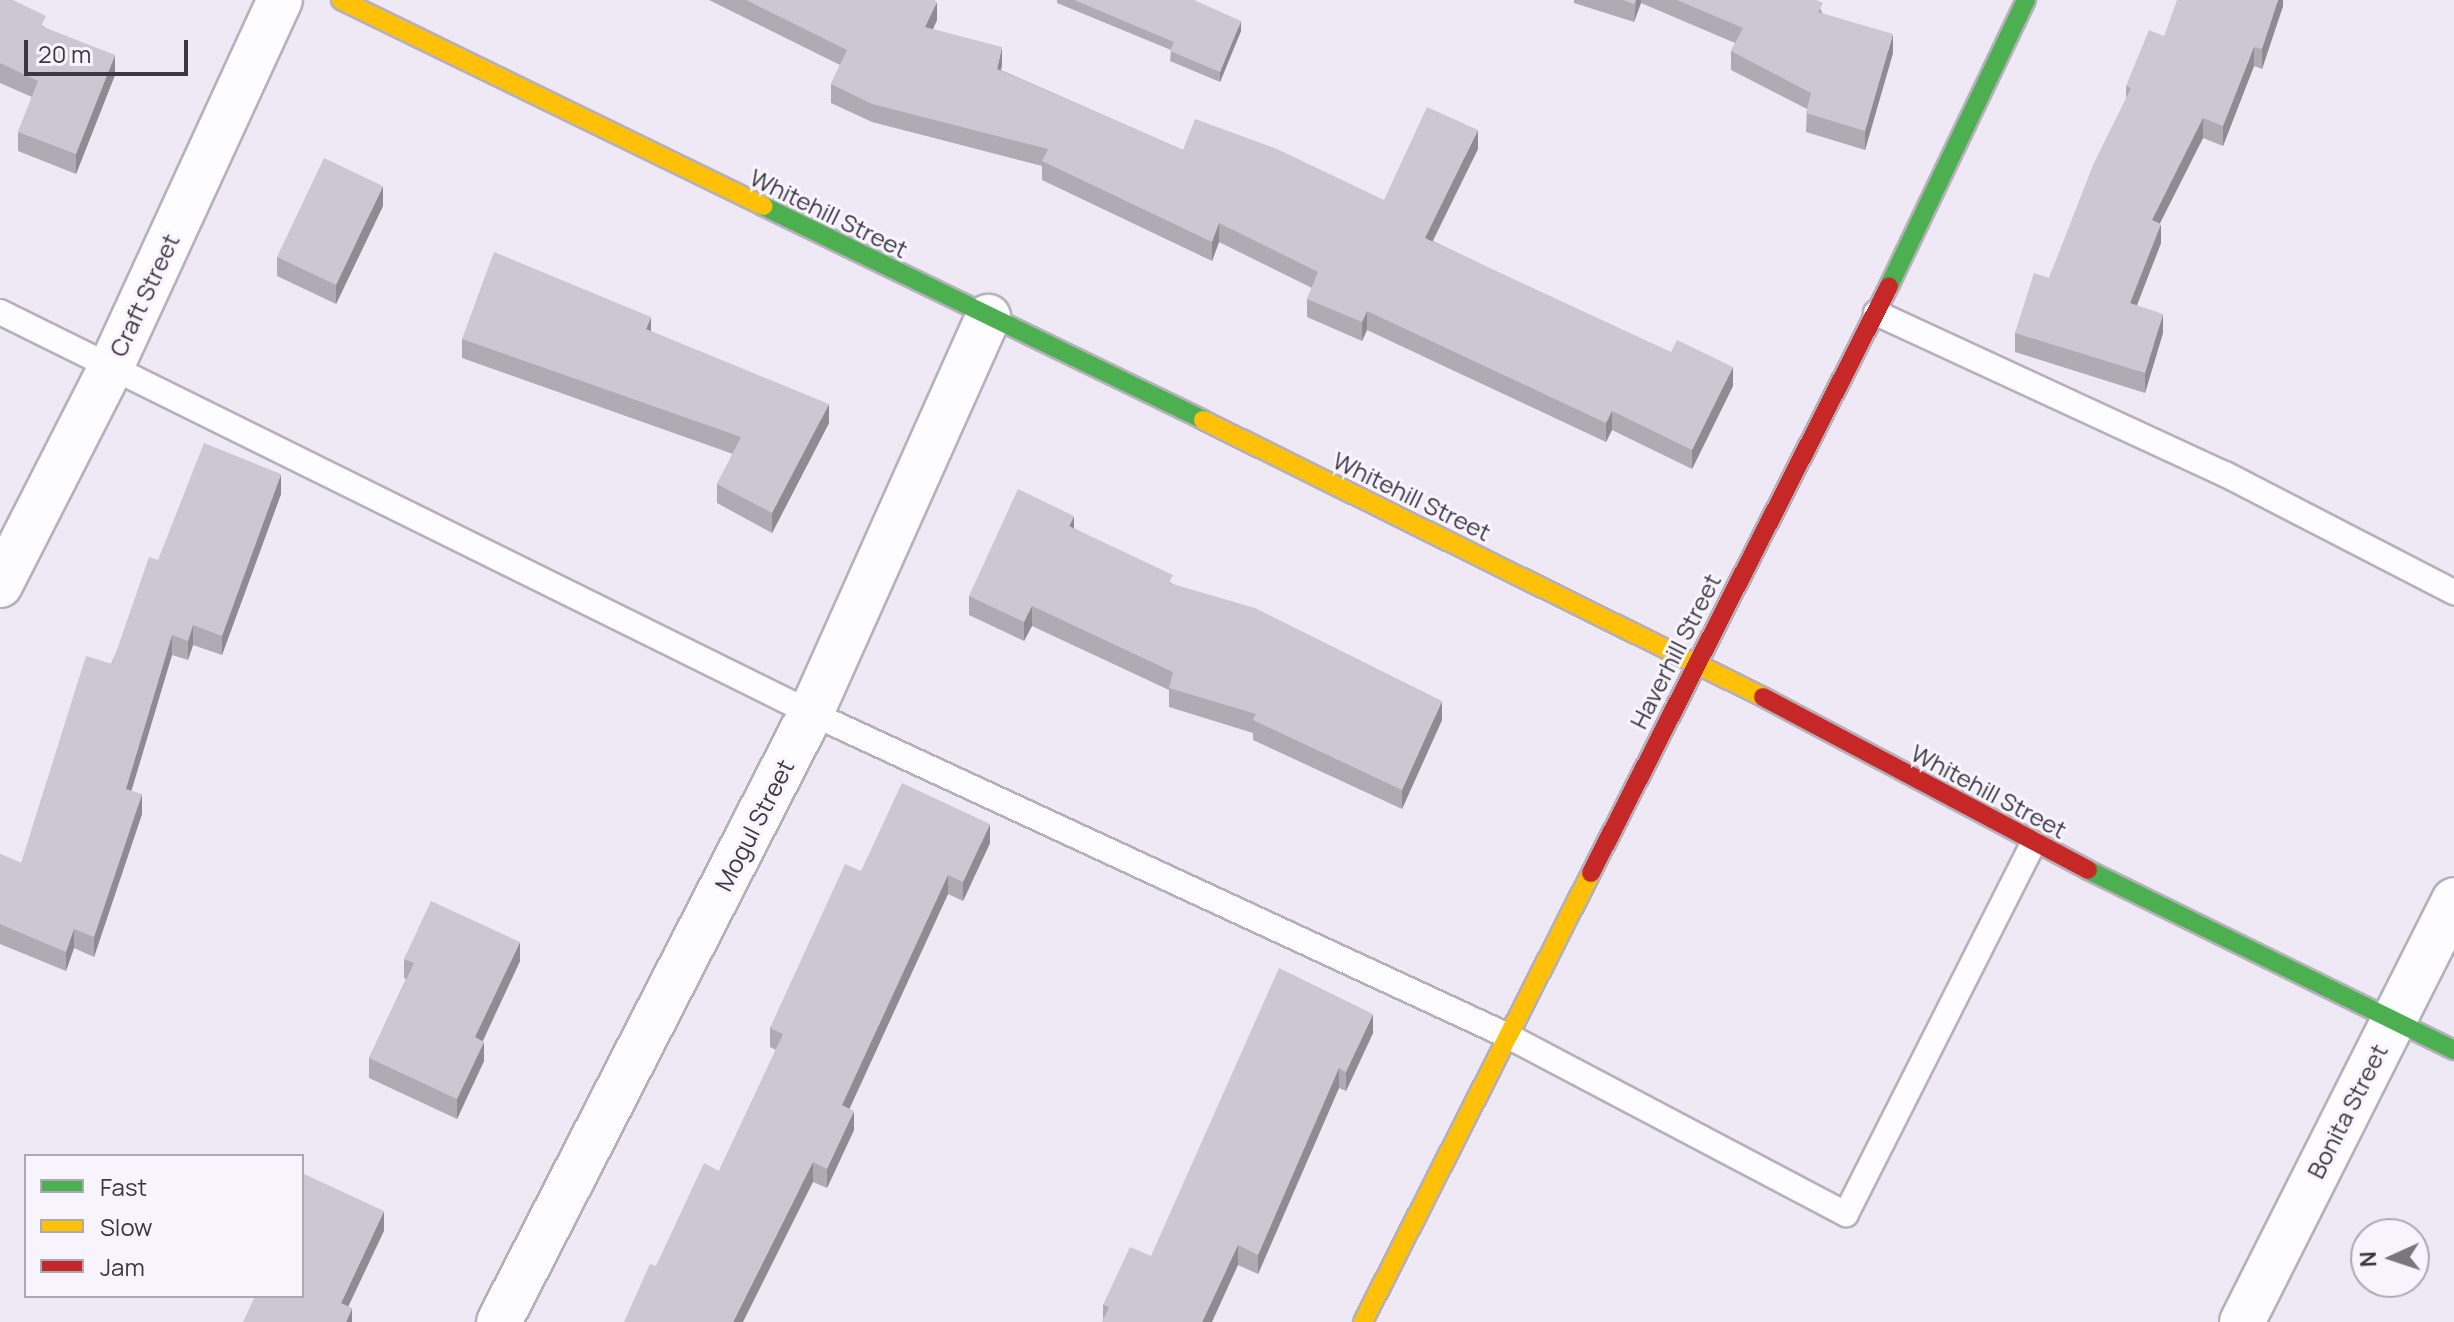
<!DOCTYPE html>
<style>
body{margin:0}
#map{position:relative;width:2454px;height:1322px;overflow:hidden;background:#efe9f6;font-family:Manrope,sans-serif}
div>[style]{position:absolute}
.roads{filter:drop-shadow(2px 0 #b5b0ba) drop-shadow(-2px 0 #b5b0ba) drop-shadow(0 2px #b5b0ba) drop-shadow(0 -2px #b5b0ba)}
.lane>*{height:24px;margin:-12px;padding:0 12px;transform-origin:12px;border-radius:12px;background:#fdfcfe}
.street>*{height:44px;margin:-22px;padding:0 22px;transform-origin:22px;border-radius:22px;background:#fdfcfe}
.fast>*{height:18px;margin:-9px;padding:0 9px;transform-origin:9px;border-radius:9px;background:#4caf50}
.slow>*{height:18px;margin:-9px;padding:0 9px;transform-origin:9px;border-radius:9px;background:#ffc107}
.jam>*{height:18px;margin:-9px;padding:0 9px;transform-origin:9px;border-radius:9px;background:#c62828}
.wall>*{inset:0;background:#afabb5}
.shaded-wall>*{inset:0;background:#8f8b93}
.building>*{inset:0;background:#ccc7d2}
span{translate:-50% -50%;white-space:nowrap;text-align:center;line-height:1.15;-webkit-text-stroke:6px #f8f4fe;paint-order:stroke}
.street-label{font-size:24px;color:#3b3841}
.legend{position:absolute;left:24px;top:1154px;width:280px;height:144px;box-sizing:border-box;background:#f8f4fe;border:2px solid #aca9b2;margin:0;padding:10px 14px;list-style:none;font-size:24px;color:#3b3841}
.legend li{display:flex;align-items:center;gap:16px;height:40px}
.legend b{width:40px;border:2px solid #aca9b2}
.north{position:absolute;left:2350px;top:1218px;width:80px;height:80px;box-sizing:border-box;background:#f8f4fe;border:2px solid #aca9b2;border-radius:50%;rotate:267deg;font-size:22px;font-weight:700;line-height:32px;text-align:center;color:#3b3841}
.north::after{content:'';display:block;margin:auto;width:28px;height:36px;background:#7a7680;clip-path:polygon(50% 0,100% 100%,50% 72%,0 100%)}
.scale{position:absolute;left:24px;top:40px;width:164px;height:36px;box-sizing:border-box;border:4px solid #3b3841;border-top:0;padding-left:10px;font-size:24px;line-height:28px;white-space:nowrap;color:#3b3841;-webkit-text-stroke:6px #f8f4fe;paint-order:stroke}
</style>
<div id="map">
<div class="roads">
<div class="lane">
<div style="left:0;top:312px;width:905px;rotate:26.31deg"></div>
<div style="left:811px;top:713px;width:768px;rotate:24.86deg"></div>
<div style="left:1508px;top:1036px;width:382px;rotate:27.8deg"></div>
<div style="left:1846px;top:1214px;width:415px;rotate:-63.2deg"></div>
<div style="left:1876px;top:313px;width:384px;rotate:24.8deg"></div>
<div style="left:2225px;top:474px;width:258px;rotate:27.3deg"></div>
</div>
<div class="street">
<div style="left:0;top:585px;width:247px;rotate:-63deg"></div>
<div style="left:112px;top:365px;width:402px;rotate:-65.3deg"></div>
<div style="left:499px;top:1322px;width:684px;rotate:-62.87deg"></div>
<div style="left:811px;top:713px;width:434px;rotate:-65.9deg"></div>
<div style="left:2242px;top:1322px;width:472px;rotate:-63.3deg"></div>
</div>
<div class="fast">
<div style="left:763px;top:206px;width:489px;rotate:25.9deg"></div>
<div style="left:1889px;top:286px;width:317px;rotate:-64.4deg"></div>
<div style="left:2088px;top:870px;width:408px;rotate:26.2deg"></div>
</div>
<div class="slow">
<div style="left:341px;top:0;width:470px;rotate:26deg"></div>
<div style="left:1203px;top:420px;width:625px;rotate:26.32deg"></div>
<div style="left:1363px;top:1322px;width:504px;rotate:-63.08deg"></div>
</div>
<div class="jam">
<div style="left:1763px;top:697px;width:368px;rotate:28deg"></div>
<div style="left:1591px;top:873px;width:658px;rotate:-63.08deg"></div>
</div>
</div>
<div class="wall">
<div style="clip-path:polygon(0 0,46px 28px,115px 75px,76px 174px,18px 151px,18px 132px,32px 97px,0 83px)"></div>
<div style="clip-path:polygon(709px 0,934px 0,937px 20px,933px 29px,1002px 65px,1001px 70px,1183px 150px,1384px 200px,1478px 149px,1433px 241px,1733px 386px,1692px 469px,1612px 430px,1606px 442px,1367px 330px,1362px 341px,1307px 317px,1307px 299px,1312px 288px,1219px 242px,1212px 261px,1042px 180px,1042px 166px,872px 122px,831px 103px,831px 84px,840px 65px)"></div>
<div style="clip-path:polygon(1057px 0,1194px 0,1241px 31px,1220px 82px,1170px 61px,1171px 50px,1057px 3px)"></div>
<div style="clip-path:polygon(1574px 0,1816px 0,1823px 14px,1893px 53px,1865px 150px,1806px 132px,1807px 109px,1731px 70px,1731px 51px,1735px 43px,1641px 3px,1634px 22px,1574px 3px)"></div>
<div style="clip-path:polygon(2283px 0,2283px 6px,2262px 69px,2254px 66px,2223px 146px,2203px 138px,2160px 223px,2161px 243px,2137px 305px,2163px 333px,2145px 393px,2015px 352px,2015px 333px,2049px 278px,2126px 99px,2126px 86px)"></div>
<div style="clip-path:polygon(383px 206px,336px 304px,277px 276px,277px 257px)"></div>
<div style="clip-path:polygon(651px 331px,829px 423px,772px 533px,717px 503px,717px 484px,733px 454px,462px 358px,462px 339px)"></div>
<div style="clip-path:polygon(281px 494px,222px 655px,193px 645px,188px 660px,172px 655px,131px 791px,142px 814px,94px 957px,74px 948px,66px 971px,0 944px,0 854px,21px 863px,158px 560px)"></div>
<div style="clip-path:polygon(1074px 528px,1173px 584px,1442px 720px,1402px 809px,1253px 740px,1253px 733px,1169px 707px,1169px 690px,1032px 626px,1024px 641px,969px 615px,969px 596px)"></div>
<div style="clip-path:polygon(990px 843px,963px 901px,948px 894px,849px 1109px,854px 1130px,827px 1188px,813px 1182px,656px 1266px,719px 1171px,776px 1050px,770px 1047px,770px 1028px,861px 871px)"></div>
<div style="clip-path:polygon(404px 959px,520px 961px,483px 1041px,484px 1061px,457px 1119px,369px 1078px,369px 1058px,406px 979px,404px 978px)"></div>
<div style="clip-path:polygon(1373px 1033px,1346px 1091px,1339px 1088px,1258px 1274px,1238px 1265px,1103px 1320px,1103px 1305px)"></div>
</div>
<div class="shaded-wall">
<div style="clip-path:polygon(1636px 0,1641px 0,1641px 3px,1634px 22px)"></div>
<div style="clip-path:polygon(2278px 0,2283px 0,2283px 6px,2262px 69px,2262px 49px)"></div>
<div style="clip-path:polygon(937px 2px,937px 20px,925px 46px,925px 27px)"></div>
<div style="clip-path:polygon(1241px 21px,1241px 31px,1220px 82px,1220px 72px)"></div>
<div style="clip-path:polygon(1893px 34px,1893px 53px,1865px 150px,1865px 131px)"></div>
<div style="clip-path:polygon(1002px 47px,1002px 65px,997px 87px,997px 69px)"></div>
<div style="clip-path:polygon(2254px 47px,2254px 66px,2223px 146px,2223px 126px)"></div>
<div style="clip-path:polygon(115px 55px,115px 75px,76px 174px,76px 154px)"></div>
<div style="clip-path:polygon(2203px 118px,2203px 138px,2152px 239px,2152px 220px)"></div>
<div style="clip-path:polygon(1478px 130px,1478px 149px,1425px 256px,1425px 238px)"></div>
<div style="clip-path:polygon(383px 186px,383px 206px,336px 304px,336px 285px)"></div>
<div style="clip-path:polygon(1219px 223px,1219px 242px,1212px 261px,1212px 242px)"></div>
<div style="clip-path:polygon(2161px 224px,2161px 243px,2130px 323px,2130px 303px)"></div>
<div style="clip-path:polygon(1367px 311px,1367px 330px,1362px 341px,1362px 322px)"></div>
<div style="clip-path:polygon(2163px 314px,2163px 333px,2145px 393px,2145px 373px)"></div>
<div style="clip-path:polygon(651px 317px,651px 336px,646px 329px)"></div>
<div style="clip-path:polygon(1733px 367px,1733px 386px,1692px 469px,1692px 450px)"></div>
<div style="clip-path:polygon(829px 404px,829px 423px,772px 533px,772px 513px)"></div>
<div style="clip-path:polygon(1612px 411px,1612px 430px,1606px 442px,1606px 423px)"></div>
<div style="clip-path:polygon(281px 474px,281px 494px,222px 655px,222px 636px)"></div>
<div style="clip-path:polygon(1074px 516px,1074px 535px,1069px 526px)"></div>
<div style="clip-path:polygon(1032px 606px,1032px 626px,1024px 641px,1024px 622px)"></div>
<div style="clip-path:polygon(193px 625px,193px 645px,188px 660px,188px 641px)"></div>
<div style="clip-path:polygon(172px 635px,172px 655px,126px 809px,126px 789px)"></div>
<div style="clip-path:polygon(1442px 701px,1442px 720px,1402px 809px,1402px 790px)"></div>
<div style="clip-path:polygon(142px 794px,142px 814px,94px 957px,94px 937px)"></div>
<div style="clip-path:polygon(990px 824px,990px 843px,963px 901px,963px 882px)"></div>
<div style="clip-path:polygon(948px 875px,948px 894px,842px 1125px,842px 1105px)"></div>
<div style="clip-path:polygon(74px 929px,74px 948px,66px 971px,66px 952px)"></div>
<div style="clip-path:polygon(520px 942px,520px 961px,475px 1057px,475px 1037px)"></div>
<div style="clip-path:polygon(1373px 1014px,1373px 1033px,1346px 1091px,1346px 1072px)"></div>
<div style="clip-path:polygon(484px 1042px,484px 1061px,457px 1119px,457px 1099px)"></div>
<div style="clip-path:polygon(1339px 1068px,1339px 1088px,1258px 1274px,1258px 1255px)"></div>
<div style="clip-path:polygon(854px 1111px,854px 1130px,827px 1188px,827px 1169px)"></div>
<div style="clip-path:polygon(813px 1162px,813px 1182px,743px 1322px,733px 1322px)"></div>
<div style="clip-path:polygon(384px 1211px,384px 1231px,341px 1322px,341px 1303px)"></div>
<div style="clip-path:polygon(1238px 1245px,1238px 1265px,1212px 1322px,1202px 1322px)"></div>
<div style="clip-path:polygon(352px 1308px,352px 1322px,346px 1322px)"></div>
</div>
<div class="building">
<div style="clip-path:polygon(0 0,13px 0,46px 16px,41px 26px,115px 55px,76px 154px,18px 132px,38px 81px,0 63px)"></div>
<div style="clip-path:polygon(746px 0,934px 0,937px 2px,925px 27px,1002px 47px,997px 69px,1183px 150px,1195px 119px,1277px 149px,1384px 200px,1427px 107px,1478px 130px,1425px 238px,1671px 352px,1677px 340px,1733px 367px,1692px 450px,1612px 411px,1606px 423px,1367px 311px,1362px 322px,1307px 299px,1318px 272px,1219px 223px,1212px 242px,1042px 161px,1048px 149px,872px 104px,831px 84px,847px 50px)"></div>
<div style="clip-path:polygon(1074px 0,1194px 0,1241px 21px,1220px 72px,1170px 51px,1174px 42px)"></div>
<div style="clip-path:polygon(1623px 0,1636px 0,1634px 4px)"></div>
<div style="clip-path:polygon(1677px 0,1816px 0,1823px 3px,1818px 12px,1893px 34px,1865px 131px,1806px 113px,1811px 93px,1731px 51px,1743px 28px)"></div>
<div style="clip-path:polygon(2177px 0,2278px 0,2262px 49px,2254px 47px,2223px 126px,2203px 118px,2152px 220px,2161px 224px,2130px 303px,2163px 314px,2145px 373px,2015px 333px,2034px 273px,2049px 278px,2093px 165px,2131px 88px,2126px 86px,2149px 30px,2164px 36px)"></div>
<div style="clip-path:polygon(324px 158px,383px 186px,336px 285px,277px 257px)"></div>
<div style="clip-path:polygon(494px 252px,651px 317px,646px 329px,829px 404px,772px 513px,717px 484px,741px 437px,462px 339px)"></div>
<div style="clip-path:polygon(204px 443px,281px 474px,222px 636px,193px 625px,188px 641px,172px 635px,126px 789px,142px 794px,94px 937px,74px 929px,66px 952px,0 924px,0 854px,21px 863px,86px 656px,112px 664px,149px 557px,158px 560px)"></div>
<div style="clip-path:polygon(1018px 489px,1074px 516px,1069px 526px,1173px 575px,1169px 583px,1255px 608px,1442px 701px,1402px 790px,1253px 720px,1256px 714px,1169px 688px,1173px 672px,1032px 606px,1024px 622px,969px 596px)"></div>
<div style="clip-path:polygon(902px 783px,990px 824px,963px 882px,948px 875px,842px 1105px,854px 1111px,827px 1169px,813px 1162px,733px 1322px,624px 1322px,650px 1264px,656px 1266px,704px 1163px,719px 1171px,783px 1034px,770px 1028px,845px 864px,861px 871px)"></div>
<div style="clip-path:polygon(431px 901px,520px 942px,475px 1037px,484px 1042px,457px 1099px,369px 1058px,414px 963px,404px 959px)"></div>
<div style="clip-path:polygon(1279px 968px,1373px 1014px,1346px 1072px,1339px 1068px,1258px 1255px,1238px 1245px,1202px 1322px,1102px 1322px,1109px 1307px,1103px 1305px,1130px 1247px,1151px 1256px)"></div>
<div style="clip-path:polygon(302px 1173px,384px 1211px,341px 1303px,352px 1308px,346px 1322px,243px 1322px,255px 1296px,302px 1296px)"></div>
</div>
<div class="street-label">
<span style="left:829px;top:213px;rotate:26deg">Whitehill Street</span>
<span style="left:144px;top:295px;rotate:-65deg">Craft Street</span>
<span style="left:1412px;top:496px;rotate:26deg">Whitehill Street</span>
<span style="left:1675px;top:651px;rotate:-63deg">Haverhill Street</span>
<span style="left:1989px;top:791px;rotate:28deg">Whitehill Street</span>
<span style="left:754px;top:825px;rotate:-63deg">Mogul Street</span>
<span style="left:2347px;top:1111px;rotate:-63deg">Bonita Street</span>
</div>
<ul class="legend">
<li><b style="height:10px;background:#4caf50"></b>Fast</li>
<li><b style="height:10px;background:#ffc107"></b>Slow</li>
<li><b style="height:10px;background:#c62828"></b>Jam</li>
</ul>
<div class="north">N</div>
<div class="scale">20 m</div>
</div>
